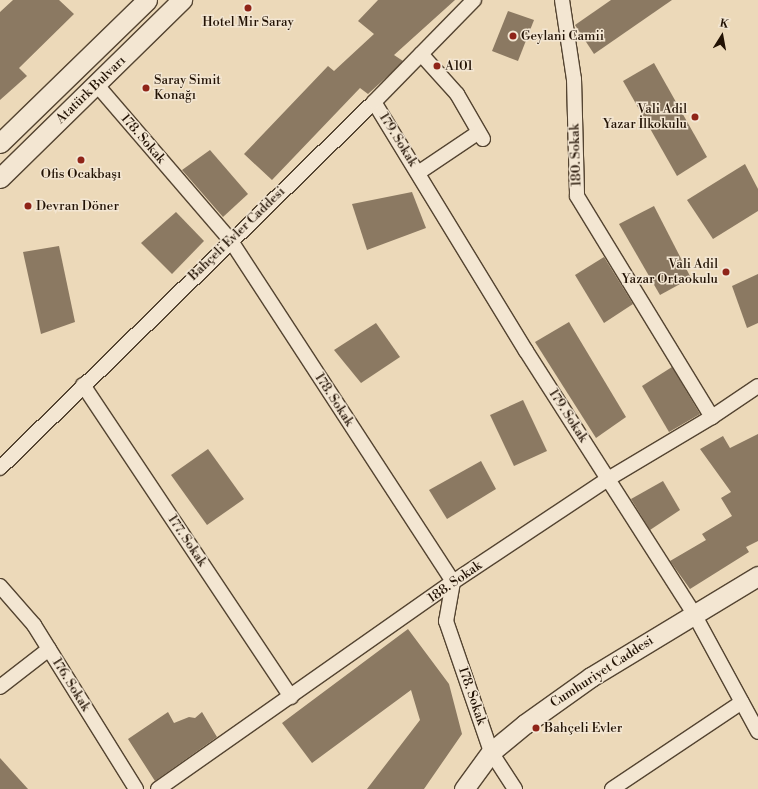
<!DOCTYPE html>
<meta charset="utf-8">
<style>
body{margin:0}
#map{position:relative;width:758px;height:789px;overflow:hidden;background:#ecd9b9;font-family:"Libre Bodoni",serif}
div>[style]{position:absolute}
.building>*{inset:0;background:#8b7962}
.roads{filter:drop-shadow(1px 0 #544431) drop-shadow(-1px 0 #544431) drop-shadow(0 1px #544431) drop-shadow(0 -1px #544431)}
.street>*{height:14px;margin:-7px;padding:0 7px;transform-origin:7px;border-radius:7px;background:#f3e6d2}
.secondary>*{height:19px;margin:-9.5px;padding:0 9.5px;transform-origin:9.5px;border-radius:9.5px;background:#f3e6d2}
.dots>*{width:11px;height:11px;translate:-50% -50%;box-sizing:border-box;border:2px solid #f3e6d2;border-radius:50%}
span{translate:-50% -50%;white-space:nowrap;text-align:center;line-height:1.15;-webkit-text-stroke:3px #f3e6d2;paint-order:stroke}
.poi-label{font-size:13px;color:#221204}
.left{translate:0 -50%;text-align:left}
.right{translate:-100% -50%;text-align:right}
.street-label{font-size:13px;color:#221204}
.north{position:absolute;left:702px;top:16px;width:40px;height:40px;-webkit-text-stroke:3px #f3e6d2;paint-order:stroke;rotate:11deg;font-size:11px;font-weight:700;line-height:16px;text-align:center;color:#221204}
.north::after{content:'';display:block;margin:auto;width:14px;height:18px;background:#221204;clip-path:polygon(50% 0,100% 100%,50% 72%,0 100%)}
</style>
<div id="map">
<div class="building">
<div style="clip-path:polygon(13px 0,59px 0,74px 14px,19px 68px,27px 76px,0 100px,0 12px)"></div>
<div style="clip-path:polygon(378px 0,455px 0,394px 55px,403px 61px,390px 74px,368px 94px,360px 88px,272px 180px,244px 154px,328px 66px,334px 71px,374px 34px,358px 21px)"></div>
<div style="clip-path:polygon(611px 0,672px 0,594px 54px,575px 25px)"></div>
<div style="clip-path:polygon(508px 11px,534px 20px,518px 61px,492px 51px)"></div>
<div style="clip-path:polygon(654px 63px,707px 157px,677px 176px,623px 81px)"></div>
<div style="clip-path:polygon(210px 150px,248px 194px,223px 217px,182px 170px)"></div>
<div style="clip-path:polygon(745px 164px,758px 189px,758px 211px,713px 239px,687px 200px)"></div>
<div style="clip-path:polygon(412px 192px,426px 228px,367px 250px,352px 204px)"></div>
<div style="clip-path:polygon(654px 206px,691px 278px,660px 295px,619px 224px)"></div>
<div style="clip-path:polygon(176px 212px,204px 241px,172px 274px,141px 243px)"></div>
<div style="clip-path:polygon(59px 246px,75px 322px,41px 334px,23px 252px)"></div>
<div style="clip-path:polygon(604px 257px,633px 304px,604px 323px,575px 275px)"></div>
<div style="clip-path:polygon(758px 274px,758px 323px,747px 328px,732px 286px)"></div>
<div style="clip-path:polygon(569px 322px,626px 417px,596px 438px,535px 342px)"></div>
<div style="clip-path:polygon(376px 323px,400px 357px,361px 383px,334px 350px)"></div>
<div style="clip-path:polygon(672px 367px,700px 414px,669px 432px,642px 386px)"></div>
<div style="clip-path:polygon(523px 400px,547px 451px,514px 466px,490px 415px)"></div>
<div style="clip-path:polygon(758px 434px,758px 541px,746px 547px,749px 552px,690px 589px,670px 561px,706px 540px,702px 534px,732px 516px,721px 498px,731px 492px,700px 449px,723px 436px,730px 448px)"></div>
<div style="clip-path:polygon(208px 449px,244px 499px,207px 525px,171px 475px)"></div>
<div style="clip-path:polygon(481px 461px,496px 489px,447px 519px,429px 490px)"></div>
<div style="clip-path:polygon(663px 481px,680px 510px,650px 530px,631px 499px)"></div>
<div style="clip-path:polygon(408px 629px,449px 684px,462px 734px,424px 789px,367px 789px,420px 720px,411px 690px,312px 763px,282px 723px)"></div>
<div style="clip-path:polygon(168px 712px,174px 723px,189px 717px,195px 718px,202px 712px,217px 737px,155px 781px,128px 739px)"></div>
<div style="clip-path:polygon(0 758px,28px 789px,0 789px)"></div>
</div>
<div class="roads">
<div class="street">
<div style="left:562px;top:0;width:80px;rotate:81.4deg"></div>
<div style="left:574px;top:79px;width:117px;rotate:88.5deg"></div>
<div style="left:577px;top:196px;width:259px;rotate:58.6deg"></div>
<div style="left:421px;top:54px;width:54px;rotate:48deg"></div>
<div style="left:457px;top:94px;width:52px;rotate:60deg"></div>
<div style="left:97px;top:85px;width:206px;rotate:49.3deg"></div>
<div style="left:231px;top:241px;width:407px;rotate:56.9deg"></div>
<div style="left:453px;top:582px;width:40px;rotate:100deg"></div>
<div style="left:446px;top:621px;width:139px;rotate:71deg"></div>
<div style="left:491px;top:752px;width:44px;rotate:57deg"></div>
<div style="left:374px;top:102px;width:292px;rotate:58.6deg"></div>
<div style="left:526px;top:351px;width:312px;rotate:57.4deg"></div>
<div style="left:694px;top:614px;width:134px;rotate:61.5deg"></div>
<div style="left:418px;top:173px;width:73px;rotate:-33.9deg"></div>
<div style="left:83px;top:385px;width:375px;rotate:56.3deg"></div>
<div style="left:0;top:468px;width:523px;rotate:-44.38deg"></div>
<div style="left:374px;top:102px;width:143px;rotate:-45.6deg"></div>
<div style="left:0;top:586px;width:52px;rotate:48.9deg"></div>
<div style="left:34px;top:625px;width:193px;rotate:58.1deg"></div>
<div style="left:0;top:687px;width:62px;rotate:-37.8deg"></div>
<div style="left:158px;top:789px;width:360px;rotate:-35.1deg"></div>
<div style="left:453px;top:582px;width:186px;rotate:-33.6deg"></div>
<div style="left:608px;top:479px;width:121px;rotate:-30.8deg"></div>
<div style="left:712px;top:417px;width:55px;rotate:-34deg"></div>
<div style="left:612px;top:789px;width:156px;rotate:-33.8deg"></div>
</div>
<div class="secondary">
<div style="left:0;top:143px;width:205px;rotate:-44.2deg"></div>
<div style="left:0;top:178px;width:255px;rotate:-44.4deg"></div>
<div style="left:464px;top:789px;width:46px;rotate:-53.9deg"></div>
<div style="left:491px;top:752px;width:44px;rotate:-39.5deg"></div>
<div style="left:525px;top:724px;width:81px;rotate:-35.5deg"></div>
<div style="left:591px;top:677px;width:195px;rotate:-31.2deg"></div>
</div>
</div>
<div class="dots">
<div style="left:248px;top:8px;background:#8f2418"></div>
<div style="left:513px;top:36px;background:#8f2418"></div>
<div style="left:437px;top:66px;background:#8f2418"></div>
<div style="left:146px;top:88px;background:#8f2418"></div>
<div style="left:695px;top:117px;background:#8f2418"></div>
<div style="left:81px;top:160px;background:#8f2418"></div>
<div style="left:28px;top:206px;background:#8f2418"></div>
<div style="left:726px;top:272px;background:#8f2418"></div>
<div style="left:536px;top:728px;background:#8f2418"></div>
</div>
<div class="poi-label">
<span style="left:248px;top:22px">Hotel Mir Saray</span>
<span class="left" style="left:521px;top:36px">Geylani Camii</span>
<span class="left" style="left:445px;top:66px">A101</span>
<span class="left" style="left:154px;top:88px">Saray Simit<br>Konağı</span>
<span class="right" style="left:687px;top:117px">Vali Adil<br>Yazar İlkokulu</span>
<span style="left:81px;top:174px">Ofis Ocakbaşı</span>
<span class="left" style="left:36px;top:206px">Devran Döner</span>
<span class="right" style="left:718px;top:272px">Vali Adil<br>Yazar Ortaokulu</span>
<span class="left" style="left:544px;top:728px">Bahçeli Evler</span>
</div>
<div class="street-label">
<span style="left:91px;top:90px;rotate:-44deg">Atatürk Bulvarı</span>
<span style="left:143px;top:139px;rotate:49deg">178. Sokak</span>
<span style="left:398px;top:140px;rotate:58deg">179. Sokak</span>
<span style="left:576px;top:155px;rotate:-92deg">180. Sokak</span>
<span style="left:237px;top:234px;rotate:-44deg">Bahçeli Evler Caddesi</span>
<span style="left:334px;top:400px;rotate:57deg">178. Sokak</span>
<span style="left:568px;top:416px;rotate:57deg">179. Sokak</span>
<span style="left:187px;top:541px;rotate:56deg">177. Sokak</span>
<span style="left:455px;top:582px;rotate:-35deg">188. Sokak</span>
<span style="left:602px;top:672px;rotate:-33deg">Cumhuriyet Caddesi</span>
<span style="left:71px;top:685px;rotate:58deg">176. Sokak</span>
<span style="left:472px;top:696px;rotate:71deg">178. Sokak</span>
</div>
<div class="north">K</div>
</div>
